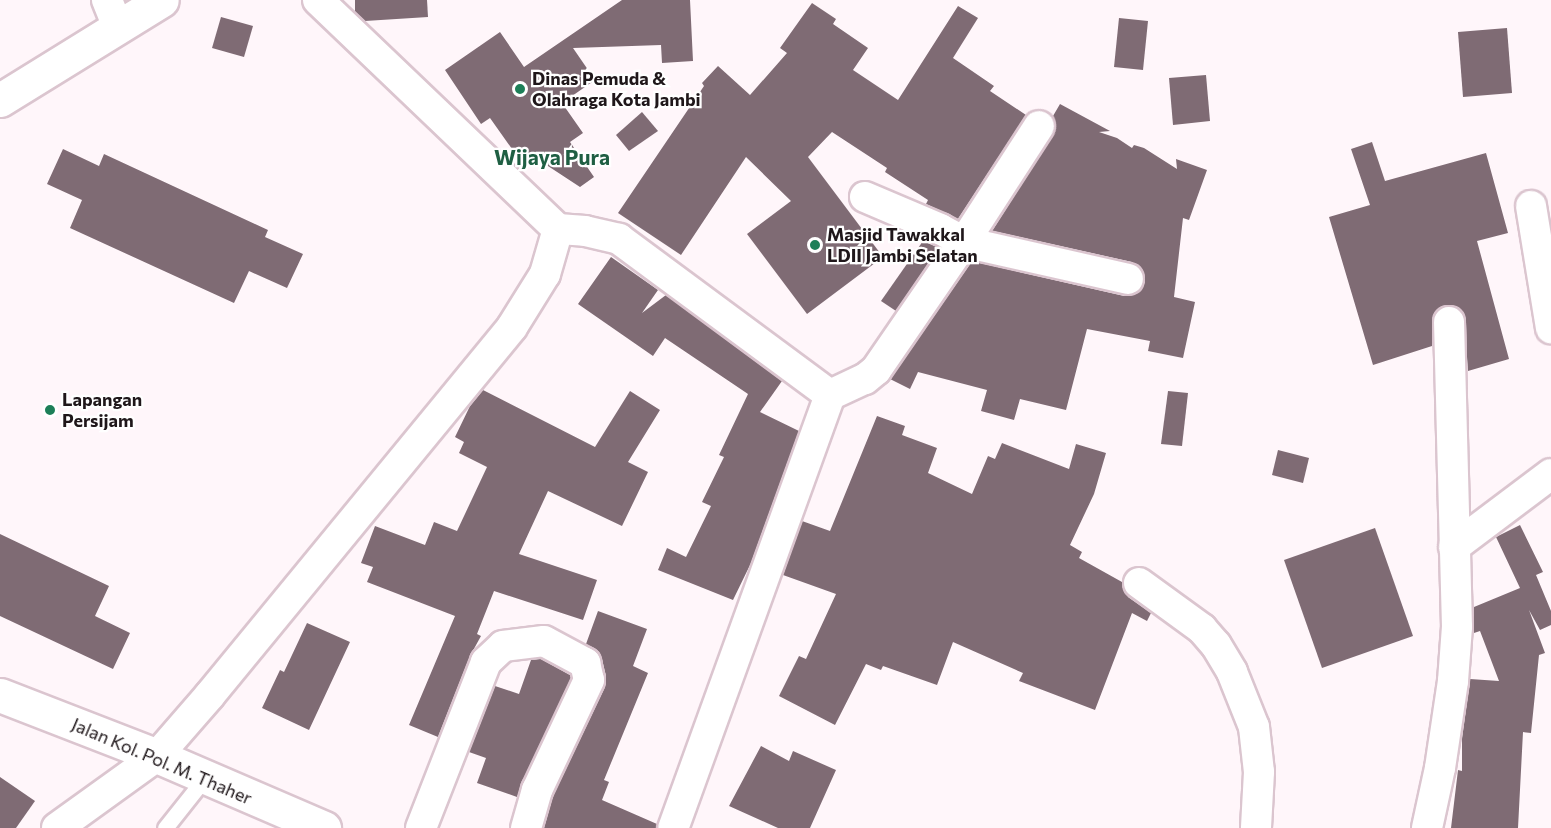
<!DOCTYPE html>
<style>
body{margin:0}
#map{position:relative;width:1551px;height:828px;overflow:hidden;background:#fff6fa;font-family:Commissioner,sans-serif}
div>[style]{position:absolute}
.building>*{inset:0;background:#7f6b74}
.roads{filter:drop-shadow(2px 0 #dbc5cf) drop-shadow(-2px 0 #dbc5cf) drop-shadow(0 2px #dbc5cf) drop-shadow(0 -2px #dbc5cf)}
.lane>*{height:15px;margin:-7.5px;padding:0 7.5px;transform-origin:7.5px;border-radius:7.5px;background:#fff}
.street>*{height:30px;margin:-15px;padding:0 15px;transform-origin:15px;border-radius:15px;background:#fff}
.secondary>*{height:33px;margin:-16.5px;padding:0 16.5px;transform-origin:16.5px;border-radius:16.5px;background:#fff}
.dots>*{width:16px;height:16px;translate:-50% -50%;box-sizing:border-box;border:3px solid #fff;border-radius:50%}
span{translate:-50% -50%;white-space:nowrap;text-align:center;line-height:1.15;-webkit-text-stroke:4.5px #fff;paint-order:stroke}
.poi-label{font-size:18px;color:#1f171a;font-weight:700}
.left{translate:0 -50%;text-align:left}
.street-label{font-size:18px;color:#1f171a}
.quarter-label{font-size:21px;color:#1f5f43;font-weight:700}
</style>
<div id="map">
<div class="building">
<div style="clip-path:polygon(355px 0,427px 0,428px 17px,365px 21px,355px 12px)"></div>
<div style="clip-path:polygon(622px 0,690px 0,693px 61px,662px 63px,661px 45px,573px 48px,595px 80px,562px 103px,583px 133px,570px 142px,594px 177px,580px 187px,522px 149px,517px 156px,490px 118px,481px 124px,445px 70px,500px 32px,524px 67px)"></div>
<div style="clip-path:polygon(812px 3px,836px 19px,833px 24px,868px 48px,853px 70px,898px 100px,958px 6px,978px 18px,953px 58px,994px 86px,990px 91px,1026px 115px,958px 219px,926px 204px,928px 200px,885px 172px,887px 168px,832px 132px,808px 157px,883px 257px,807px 314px,747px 234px,791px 201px,746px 157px,681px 255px,618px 213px,704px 86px,702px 83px,718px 66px,750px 95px,787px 53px,780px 48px)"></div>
<div style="clip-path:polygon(221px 17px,253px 26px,244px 57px,212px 48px)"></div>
<div style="clip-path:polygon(1119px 18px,1148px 21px,1143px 70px,1114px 67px)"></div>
<div style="clip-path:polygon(1507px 28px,1512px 93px,1463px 97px,1458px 32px)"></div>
<div style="clip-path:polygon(1206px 75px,1210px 121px,1173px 125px,1169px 78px)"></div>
<div style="clip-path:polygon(1060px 104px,1110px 131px,1099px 132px,1117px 138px,1132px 148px,1134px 145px,1144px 148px,1177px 169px,1176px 159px,1207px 170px,1189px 220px,1183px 218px,1174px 297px,1195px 302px,1183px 358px,1148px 351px,1150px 341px,1087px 329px,1066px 410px,1020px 399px,1014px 420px,981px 411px,987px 390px,918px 372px,910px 389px,890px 379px,972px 261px,1124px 296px,1134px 295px,1141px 290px,1145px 282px,1144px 273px,1132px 262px,992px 231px,1053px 135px,1056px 126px,1053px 116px)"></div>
<div style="clip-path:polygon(642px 112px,658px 131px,629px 151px,616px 135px)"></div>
<div style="clip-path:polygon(1372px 142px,1385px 181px,1486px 153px,1508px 233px,1477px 241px,1509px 359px,1468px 371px,1464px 314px,1457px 307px,1448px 305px,1440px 308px,1434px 314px,1432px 346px,1373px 365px,1329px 217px,1370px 205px,1351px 149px)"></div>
<div style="clip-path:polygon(63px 149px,99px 166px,104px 154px,268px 230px,265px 237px,303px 254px,287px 288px,249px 271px,234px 303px,70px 228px,82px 200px,47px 184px)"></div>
<div style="clip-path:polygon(923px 241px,939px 248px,896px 311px,881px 301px)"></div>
<div style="clip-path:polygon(611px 257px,658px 290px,642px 313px,666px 295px,782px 381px,760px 412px,799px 431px,751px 563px,733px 600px,658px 570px,667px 548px,686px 557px,711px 506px,702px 502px,724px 457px,719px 455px,748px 394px,665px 338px,653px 356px,578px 304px)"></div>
<div style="clip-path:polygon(483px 390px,595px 447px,630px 391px,660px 410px,628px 462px,648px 472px,622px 526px,548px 491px,519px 554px,597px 580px,583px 620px,494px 591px,477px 634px,481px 636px,470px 656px,438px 737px,409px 725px,455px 616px,367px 582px,373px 567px,361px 563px,375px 526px,425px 545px,434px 522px,457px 531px,487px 467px,459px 453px,464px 442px,455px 437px,470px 406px)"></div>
<div style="clip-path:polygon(1168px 391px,1188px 393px,1182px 446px,1161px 444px)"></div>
<div style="clip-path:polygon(877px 416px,905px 426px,902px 435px,937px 448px,928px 473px,972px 494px,988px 456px,995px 459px,1002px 443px,1069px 469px,1076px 444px,1106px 453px,1094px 494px,1070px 545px,1082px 552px,1079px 558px,1122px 582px,1128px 597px,1151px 613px,1147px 621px,1132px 613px,1095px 710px,1019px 681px,1023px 673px,953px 642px,937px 685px,883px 666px,881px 670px,866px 664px,835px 725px,779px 696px,799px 656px,806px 659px,836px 594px,783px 575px,802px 521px,830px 531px)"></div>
<div style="clip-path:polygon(1278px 450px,1309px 458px,1303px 483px,1272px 475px)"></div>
<div style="clip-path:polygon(1520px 525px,1543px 572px,1536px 575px,1551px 611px,1551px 625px,1540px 630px,1529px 610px,1545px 653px,1539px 655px,1531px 733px,1523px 732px,1518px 828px,1451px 828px,1458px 770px,1462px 771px,1462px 739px,1470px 679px,1499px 681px,1480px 631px,1474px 633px,1474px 607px,1520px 588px,1496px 537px)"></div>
<div style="clip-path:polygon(1375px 528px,1413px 636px,1322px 668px,1284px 560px)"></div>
<div style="clip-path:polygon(0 534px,109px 586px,95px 616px,130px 633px,113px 669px,0 616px)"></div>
<div style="clip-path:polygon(598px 611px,647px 629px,633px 666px,648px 673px,604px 780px,609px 782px,602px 800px,657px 824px,656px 828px,544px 828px,553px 796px,605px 687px,606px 676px,602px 659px,598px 652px,586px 644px)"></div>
<div style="clip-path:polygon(307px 623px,350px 642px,309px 730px,262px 708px,280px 670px,284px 672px)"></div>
<div style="clip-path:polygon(541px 659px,570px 675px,571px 678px,517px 797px,477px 783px,486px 758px,469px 752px,495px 686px,519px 694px,531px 660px)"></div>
<div style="clip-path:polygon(761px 746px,789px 761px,793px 751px,836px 770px,810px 828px,778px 828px,729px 806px)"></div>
<div style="clip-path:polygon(0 777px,35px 801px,16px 828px,0 828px)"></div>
</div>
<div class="roads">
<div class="lane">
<div style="left:165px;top:828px;width:63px;rotate:-51.5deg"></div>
</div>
<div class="street">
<div style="left:107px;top:0;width:29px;rotate:68deg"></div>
<div style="left:318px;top:0;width:332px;rotate:43.7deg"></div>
<div style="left:558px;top:229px;width:27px;rotate:4deg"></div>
<div style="left:585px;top:231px;width:35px;rotate:13deg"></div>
<div style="left:619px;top:239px;width:262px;rotate:36.5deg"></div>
<div style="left:830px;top:395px;width:461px;rotate:109.9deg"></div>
<div style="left:865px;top:197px;width:82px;rotate:23.1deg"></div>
<div style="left:940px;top:229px;width:27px;rotate:28deg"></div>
<div style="left:964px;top:242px;width:168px;rotate:12.7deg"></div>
<div style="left:1531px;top:206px;width:124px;rotate:80.7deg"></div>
<div style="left:830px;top:395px;width:38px;rotate:-25deg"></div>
<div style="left:865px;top:379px;width:14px;rotate:-39deg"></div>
<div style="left:876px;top:370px;width:155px;rotate:-55.5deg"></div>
<div style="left:964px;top:242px;width:138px;rotate:-57.1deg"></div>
<div style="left:1454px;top:547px;width:121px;rotate:-37deg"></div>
<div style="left:1139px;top:583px;width:78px;rotate:36.1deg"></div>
<div style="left:1202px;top:629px;width:21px;rotate:49deg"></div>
<div style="left:1216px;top:645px;width:31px;rotate:59deg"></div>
<div style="left:1232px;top:672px;width:59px;rotate:68.2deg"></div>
<div style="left:1254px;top:727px;width:45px;rotate:83.7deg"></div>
<div style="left:1259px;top:772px;width:56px;rotate:93.1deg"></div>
<div style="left:57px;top:828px;width:123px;rotate:-35.8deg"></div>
<div style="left:157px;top:756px;width:81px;rotate:-49deg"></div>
<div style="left:210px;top:695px;width:476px;rotate:-50.6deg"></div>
<div style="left:512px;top:327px;width:62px;rotate:-58.1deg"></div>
<div style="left:545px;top:274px;width:47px;rotate:-73.9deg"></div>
<div style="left:421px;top:828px;width:178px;rotate:-68.6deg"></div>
<div style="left:486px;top:662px;width:23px;rotate:-43deg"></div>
<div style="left:503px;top:646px;width:41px;rotate:-7deg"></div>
<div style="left:544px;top:641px;width:47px;rotate:28.2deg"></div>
<div style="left:585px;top:663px;width:17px;rotate:77deg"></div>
<div style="left:589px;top:680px;width:122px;rotate:115.3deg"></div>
<div style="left:537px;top:790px;width:40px;rotate:106deg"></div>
<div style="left:1427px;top:828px;width:61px;rotate:-77.8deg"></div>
<div style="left:1440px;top:768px;width:88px;rotate:-81.5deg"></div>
<div style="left:1453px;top:681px;width:54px;rotate:-85.8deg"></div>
<div style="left:1457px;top:627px;width:305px;rotate:-91.5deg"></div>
</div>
<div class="secondary">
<div style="left:0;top:100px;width:190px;rotate:-31.7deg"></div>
<div style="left:0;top:695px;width:168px;rotate:21.2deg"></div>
<div style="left:157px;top:756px;width:182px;rotate:23.3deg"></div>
</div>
</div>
<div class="dots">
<div style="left:520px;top:89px;background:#1d7f58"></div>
<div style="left:815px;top:245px;background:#1d7f58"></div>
<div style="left:50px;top:410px;background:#1d7f58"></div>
</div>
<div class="poi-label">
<span class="left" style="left:532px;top:89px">Dinas Pemuda &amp;<br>Olahraga Kota Jambi</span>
<span class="left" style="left:827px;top:245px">Masjid Tawakkal<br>LDII Jambi Selatan</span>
<span class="left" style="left:62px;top:410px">Lapangan<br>Persijam</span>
</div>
<div class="street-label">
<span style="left:162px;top:761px;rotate:23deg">Jalan Kol. Pol. M. Thaher</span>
</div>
<div class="quarter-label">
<span style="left:552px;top:157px">Wijaya Pura</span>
</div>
</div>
